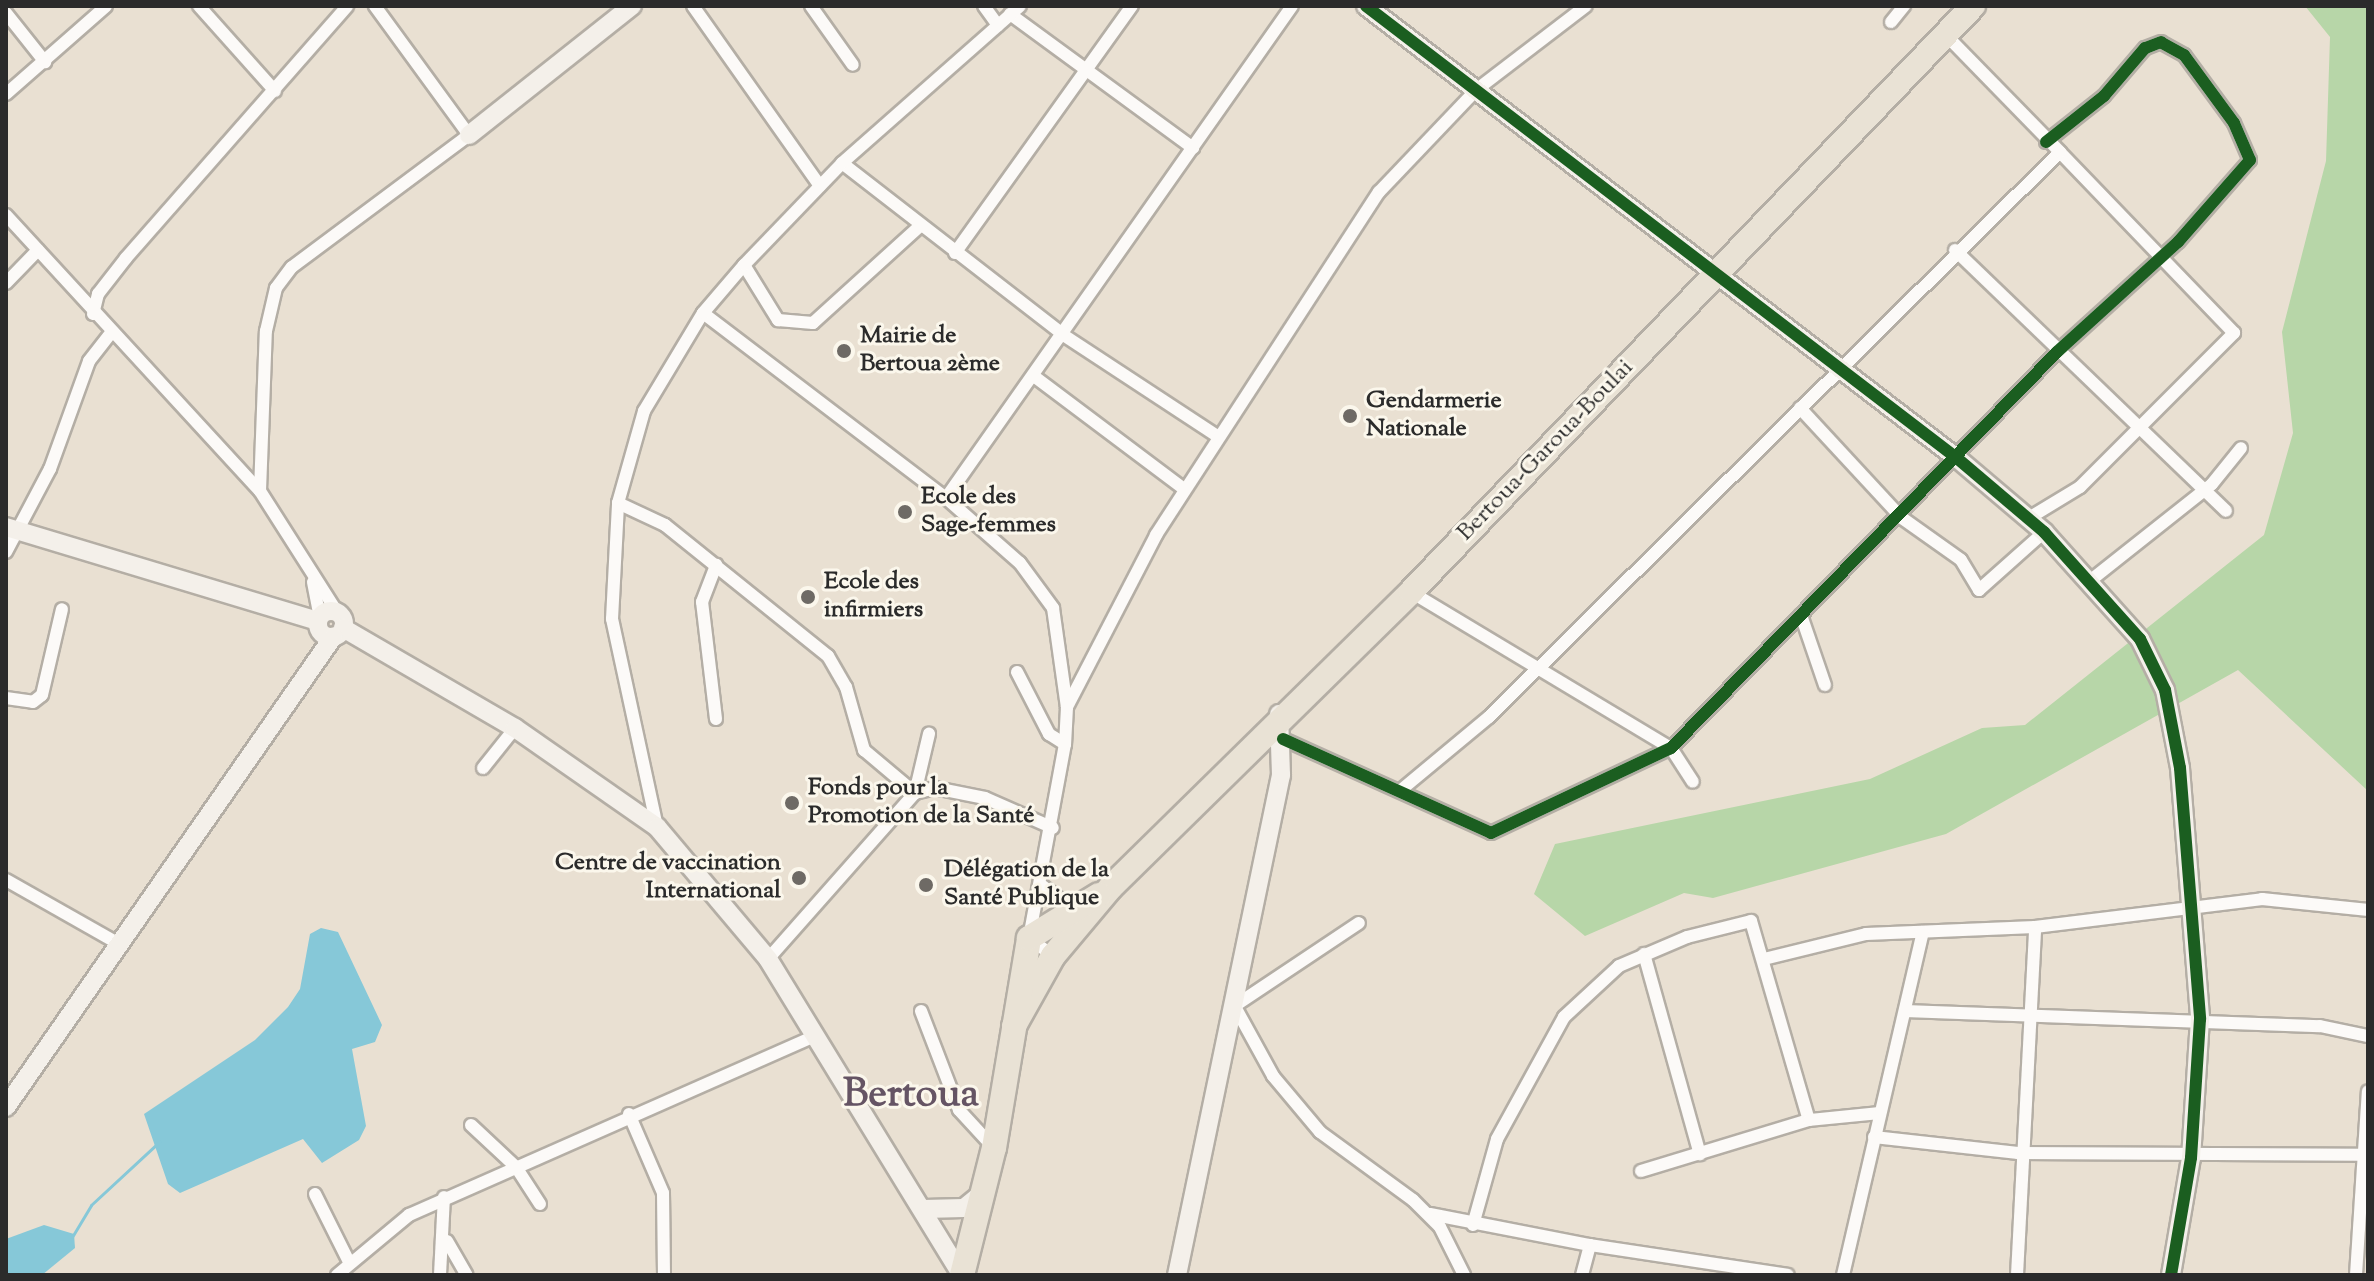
<!DOCTYPE html>
<meta charset="utf-8">
<style>
body{margin:0}
#map{position:relative;width:2374px;height:1281px;overflow:hidden;background:#e9e0d2;font-family:"Sorts Mill Goudy",serif}
div>[style]{position:absolute}
.green>*{inset:0;background:#b7d6a8}
.water>*{inset:0;background:#86c8d8}
.stream>*{height:3px;margin:-1.5px;padding:0 1.5px;transform-origin:1.5px;border-radius:1.5px;background:#86c8d8}
.roads{filter:drop-shadow(2px 0 #b4aea5) drop-shadow(-2px 0 #b4aea5) drop-shadow(0 2px #b4aea5) drop-shadow(0 -2px #b4aea5)}
.street>*{height:12px;margin:-6px;padding:0 6px;transform-origin:6px;border-radius:6px;background:#fcfaf8}
.secondary>*{height:18px;margin:-9px;padding:0 9px;transform-origin:9px;border-radius:9px;background:#f4f0ea}
.secondary>.ring{margin:-9px;padding:0;box-sizing:content-box;background:none;border:18px solid #f4f0ea;border-radius:50%}
.highway>*{height:24px;margin:-12px;padding:0 12px;transform-origin:12px;border-radius:12px;background:#e9e2d5}
.cycleway>*{height:12px;margin:-6px;padding:0 6px;transform-origin:6px;border-radius:6px;background:#1b5e20}
.dots>*{width:22px;height:22px;translate:-50% -50%;box-sizing:border-box;border:4px solid #fbf7ec;border-radius:50%}
span{translate:-50% -50%;white-space:nowrap;text-align:center;line-height:1.15;-webkit-text-stroke:6px #fbf7ec;paint-order:stroke}
.poi-label{font-size:24px;color:#2b2b2b;font-weight:700}
.left{translate:0 -50%;text-align:left}
.right{translate:-100% -50%;text-align:right}
.street-label{font-size:24px;color:#2b2b2b}
.town-label{font-size:40px;color:#655464;font-weight:700}
.frame{position:absolute;inset:0;border:8px solid #2b2b2b;pointer-events:none}
</style>
<div id="map">
<div class="green">
<div style="clip-path:polygon(2305px 6px,2368px 6px,2368px 791px,2238px 670px,1946px 834px,1713px 898px,1684px 893px,1585px 936px,1534px 894px,1555px 844px,1870px 779px,1982px 728px,2025px 725px,2264px 535px,2293px 433px,2282px 332px,2326px 161px,2330px 37px)"></div>
</div>
<div class="water">
<div style="clip-path:polygon(321px 928px,338px 932px,382px 1025px,375px 1042px,352px 1049px,366px 1126px,359px 1140px,322px 1163px,303px 1139px,180px 1193px,168px 1184px,144px 1114px,255px 1040px,288px 1007px,300px 989px,310px 934px)"></div>
<div style="clip-path:polygon(44px 1225px,74px 1234px,75px 1248px,42px 1275px,6px 1275px,6px 1239px)"></div>
</div>
<div class="stream">
<div style="left:72px;top:1237px;width:37px;rotate:-59deg"></div>
<div style="left:91px;top:1205px;width:94px;rotate:-42.8deg"></div>
</div>
<div class="roads">
<div class="street">
<div style="left:199px;top:6px;width:114px;rotate:48.2deg"></div>
<div style="left:693px;top:6px;width:220px;rotate:54.8deg"></div>
<div style="left:811px;top:6px;width:72px;rotate:54.6deg"></div>
<div style="left:984px;top:6px;width:24px;rotate:54deg"></div>
<div style="left:6px;top:13px;width:63px;rotate:51.5deg"></div>
<div style="left:1010px;top:14px;width:227px;rotate:36.2deg"></div>
<div style="left:1891px;top:22px;width:21px;rotate:-51deg"></div>
<div style="left:6px;top:94px;width:133px;rotate:-41.3deg"></div>
<div style="left:842px;top:163px;width:282px;rotate:37.8deg"></div>
<div style="left:1065px;top:336px;width:182px;rotate:33.3deg"></div>
<div style="left:6px;top:215px;width:375px;rotate:47.4deg"></div>
<div style="left:260px;top:491px;width:143px;rotate:57.5deg"></div>
<div style="left:1955px;top:250px;width:376px;rotate:43.9deg"></div>
<div style="left:955px;top:253px;width:304px;rotate:-54.4deg"></div>
<div style="left:744px;top:265px;width:65px;rotate:58.3deg"></div>
<div style="left:778px;top:320px;width:35px;rotate:5deg"></div>
<div style="left:813px;top:323px;width:144px;rotate:-42.2deg"></div>
<div style="left:6px;top:283px;width:46px;rotate:-45.9deg"></div>
<div style="left:703px;top:313px;width:305px;rotate:37.3deg"></div>
<div style="left:946px;top:498px;width:98px;rotate:41.3deg"></div>
<div style="left:1020px;top:563px;width:56px;rotate:53.7deg"></div>
<div style="left:1053px;top:608px;width:100px;rotate:82deg"></div>
<div style="left:1067px;top:707px;width:37px;rotate:93deg"></div>
<div style="left:1065px;top:744px;width:197px;rotate:100.5deg"></div>
<div style="left:1029px;top:938px;width:30px;rotate:37deg"></div>
<div style="left:93px;top:314px;width:21px;rotate:-76deg"></div>
<div style="left:98px;top:294px;width:46px;rotate:-52.1deg"></div>
<div style="left:126px;top:258px;width:335px;rotate:-48.7deg"></div>
<div style="left:1035px;top:377px;width:186px;rotate:36.9deg"></div>
<div style="left:1800px;top:408px;width:150px;rotate:47.2deg"></div>
<div style="left:1902px;top:518px;width:72px;rotate:35.4deg"></div>
<div style="left:1961px;top:560px;width:35px;rotate:59deg"></div>
<div style="left:1979px;top:590px;width:87px;rotate:-41.7deg"></div>
<div style="left:260px;top:491px;width:160px;rotate:-87.9deg"></div>
<div style="left:266px;top:331px;width:44px;rotate:-76.9deg"></div>
<div style="left:276px;top:288px;width:26px;rotate:-53deg"></div>
<div style="left:292px;top:267px;width:221px;rotate:-36.7deg"></div>
<div style="left:469px;top:135px;width:160px;rotate:-126.1deg"></div>
<div style="left:946px;top:498px;width:601px;rotate:-54.88deg"></div>
<div style="left:618px;top:503px;width:52px;rotate:25.1deg"></div>
<div style="left:665px;top:525px;width:209px;rotate:38.8deg"></div>
<div style="left:828px;top:656px;width:36px;rotate:60deg"></div>
<div style="left:846px;top:687px;width:66px;rotate:74.1deg"></div>
<div style="left:864px;top:750px;width:67px;rotate:40.1deg"></div>
<div style="left:915px;top:793px;width:61px;rotate:-76.7deg"></div>
<div style="left:2029px;top:518px;width:60px;rotate:-31.3deg"></div>
<div style="left:2080px;top:487px;width:218px;rotate:-45deg"></div>
<div style="left:2234px;top:333px;width:251px;rotate:-133.9deg"></div>
<div style="left:6px;top:552px;width:94px;rotate:-62.1deg"></div>
<div style="left:50px;top:469px;width:115px;rotate:-70.1deg"></div>
<div style="left:89px;top:361px;width:34px;rotate:-52deg"></div>
<div style="left:2091px;top:580px;width:154px;rotate:-38.4deg"></div>
<div style="left:2212px;top:484px;width:46px;rotate:-51.1deg"></div>
<div style="left:313px;top:582px;width:36px;rotate:79deg"></div>
<div style="left:1411px;top:592px;width:303px;rotate:31deg"></div>
<div style="left:1671px;top:748px;width:40px;rotate:57.1deg"></div>
<div style="left:1801px;top:615px;width:74px;rotate:71.1deg"></div>
<div style="left:1017px;top:672px;width:70px;rotate:62.7deg"></div>
<div style="left:1049px;top:734px;width:19px;rotate:32deg"></div>
<div style="left:6px;top:698px;width:27px;rotate:8deg"></div>
<div style="left:33px;top:702px;width:11px;rotate:-38deg"></div>
<div style="left:42px;top:695px;width:88px;rotate:-76.9deg"></div>
<div style="left:1067px;top:707px;width:194px;rotate:-62.6deg"></div>
<div style="left:1156px;top:535px;width:409px;rotate:-57deg"></div>
<div style="left:1379px;top:192px;width:141px;rotate:-46.4deg"></div>
<div style="left:1476px;top:90px;width:138px;rotate:-37.4deg"></div>
<div style="left:716px;top:719px;width:118px;rotate:-96.8deg"></div>
<div style="left:702px;top:602px;width:40px;rotate:-69deg"></div>
<div style="left:1283px;top:739px;width:228px;rotate:24.3deg"></div>
<div style="left:1491px;top:833px;width:199px;rotate:-25.3deg"></div>
<div style="left:1671px;top:748px;width:553px;rotate:-45.73deg"></div>
<div style="left:2057px;top:352px;width:164px;rotate:-42.3deg"></div>
<div style="left:2178px;top:242px;width:109px;rotate:-48.7deg"></div>
<div style="left:2250px;top:160px;width:40px;rotate:-113.4deg"></div>
<div style="left:2234px;top:123px;width:84px;rotate:-126.3deg"></div>
<div style="left:2184px;top:55px;width:26px;rotate:-151deg"></div>
<div style="left:2161px;top:42px;width:17px;rotate:159deg"></div>
<div style="left:2145px;top:48px;width:63px;rotate:130.5deg"></div>
<div style="left:2104px;top:96px;width:74px;rotate:141.6deg"></div>
<div style="left:483px;top:768px;width:51px;rotate:-51.3deg"></div>
<div style="left:1401px;top:790px;width:114px;rotate:-39.7deg"></div>
<div style="left:1489px;top:717px;width:803px;rotate:-44.7deg"></div>
<div style="left:2060px;top:152px;width:165px;rotate:-134.3deg"></div>
<div style="left:657px;top:827px;width:213px;rotate:-102.2deg"></div>
<div style="left:612px;top:619px;width:116px;rotate:-87deg"></div>
<div style="left:618px;top:503px;width:96px;rotate:-74.2deg"></div>
<div style="left:644px;top:411px;width:114px;rotate:-59deg"></div>
<div style="left:703px;top:313px;width:63px;rotate:-49.5deg"></div>
<div style="left:744px;top:265px;width:141px;rotate:-46.1deg"></div>
<div style="left:842px;top:163px;width:237px;rotate:-41.4deg"></div>
<div style="left:6px;top:880px;width:130px;rotate:29.5deg"></div>
<div style="left:1040px;top:884px;width:44px;rotate:37.6deg"></div>
<div style="left:1644px;top:954px;width:208px;rotate:74.4deg"></div>
<div style="left:768px;top:959px;width:222px;rotate:-48.5deg"></div>
<div style="left:915px;top:793px;width:21px;rotate:-14deg"></div>
<div style="left:935px;top:788px;width:51px;rotate:11.3deg"></div>
<div style="left:985px;top:798px;width:74px;rotate:23.8deg"></div>
<div style="left:1764px;top:959px;width:105px;rotate:-13.8deg"></div>
<div style="left:1866px;top:934px;width:169px;rotate:-2.4deg"></div>
<div style="left:2035px;top:927px;width:229px;rotate:-7deg"></div>
<div style="left:2262px;top:899px;width:107px;rotate:5.9deg"></div>
<div style="left:1239px;top:1003px;width:144px;rotate:-33.7deg"></div>
<div style="left:1234px;top:1005px;width:81px;rotate:61.2deg"></div>
<div style="left:1273px;top:1076px;width:73px;rotate:50deg"></div>
<div style="left:1320px;top:1132px;width:115px;rotate:36.2deg"></div>
<div style="left:1413px;top:1200px;width:38px;rotate:45deg"></div>
<div style="left:1440px;top:1227px;width:54px;rotate:63.4deg"></div>
<div style="left:921px;top:1011px;width:106px;rotate:69deg"></div>
<div style="left:959px;top:1110px;width:52px;rotate:47.4deg"></div>
<div style="left:1905px;top:1011px;width:415px;rotate:2.1deg"></div>
<div style="left:2320px;top:1026px;width:49px;rotate:11.8deg"></div>
<div style="left:629px;top:1114px;width:86px;rotate:66.7deg"></div>
<div style="left:663px;top:1193px;width:82px;rotate:89.3deg"></div>
<div style="left:471px;top:1125px;width:62px;rotate:43deg"></div>
<div style="left:516px;top:1167px;width:44px;rotate:57deg"></div>
<div style="left:1874px;top:1137px;width:145px;rotate:6.3deg"></div>
<div style="left:2018px;top:1153px;width:343px;rotate:0.3deg"></div>
<div style="left:1641px;top:1171px;width:176px;rotate:-16.9deg"></div>
<div style="left:315px;top:1194px;width:74px;rotate:63.4deg"></div>
<div style="left:1430px;top:1214px;width:163px;rotate:11deg"></div>
<div style="left:1473px;top:1225px;width:89px;rotate:-74.4deg"></div>
<div style="left:1497px;top:1139px;width:139px;rotate:-61.2deg"></div>
<div style="left:1564px;top:1017px;width:75px;rotate:-42.8deg"></div>
<div style="left:1619px;top:966px;width:74px;rotate:-23.1deg"></div>
<div style="left:1687px;top:937px;width:66px;rotate:-14deg"></div>
<div style="left:1751px;top:921px;width:207px;rotate:73.8deg"></div>
<div style="left:1809px;top:1120px;width:70px;rotate:-5.7deg"></div>
<div style="left:447px;top:1241px;width:39px;rotate:60deg"></div>
<div style="left:337px;top:1275px;width:94px;rotate:-39.8deg"></div>
<div style="left:409px;top:1215px;width:441px;rotate:-23.8deg"></div>
<div style="left:440px;top:1275px;width:78px;rotate:-87.1deg"></div>
<div style="left:1582px;top:1275px;width:31px;rotate:-75deg"></div>
<div style="left:1590px;top:1245px;width:200px;rotate:8.6deg"></div>
<div style="left:1843px;top:1275px;width:352px;rotate:-76.9deg"></div>
<div style="left:2017px;top:1275px;width:348px;rotate:-87deg"></div>
<div style="left:2356px;top:1275px;width:184px;rotate:-86.3deg"></div>
</div>
<div class="secondary">
<div style="left:1366px;top:6px;width:745px;rotate:37.42deg"></div>
<div style="left:1958px;top:459px;width:113px;rotate:40.3deg"></div>
<div style="left:2044px;top:532px;width:144px;rotate:48.1deg"></div>
<div style="left:2140px;top:639px;width:57px;rotate:63.9deg"></div>
<div style="left:2165px;top:690px;width:79px;rotate:79.1deg"></div>
<div style="left:2180px;top:768px;width:252px;rotate:85.4deg"></div>
<div style="left:2200px;top:1019px;width:139px;rotate:93.7deg"></div>
<div style="left:2191px;top:1158px;width:119px;rotate:99.7deg"></div>
<div style="left:469px;top:135px;width:208px;rotate:-38.4deg"></div>
<div style="left:6px;top:527px;width:326px;rotate:16.8deg"></div>
<div class="ring" style="left:318px;top:611px;width:8px;height:8px"></div>
<div style="left:343px;top:628px;width:199px;rotate:30.2deg"></div>
<div style="left:515px;top:728px;width:173px;rotate:34.9deg"></div>
<div style="left:657px;top:827px;width:172px;rotate:49.9deg"></div>
<div style="left:768px;top:959px;width:371px;rotate:58.5deg"></div>
<div style="left:6px;top:1107px;width:573px;rotate:-55.17deg"></div>
<div style="left:924px;top:1209px;width:40px;rotate:-1.4deg"></div>
<div style="left:964px;top:1208px;width:19px;rotate:-39deg"></div>
<div style="left:1177px;top:1275px;width:511px;rotate:-78.25deg"></div>
<div style="left:1281px;top:775px;width:61px;rotate:-91.9deg"></div>
</div>
<div class="highway">
<div style="left:1014px;top:1026px;width:80px;rotate:-60.9deg"></div>
<div style="left:1053px;top:956px;width:90px;rotate:-50deg"></div>
<div style="left:1111px;top:887px;width:421px;rotate:-44.5deg"></div>
<div style="left:1411px;top:592px;width:812px;rotate:-46.2deg"></div>
<div style="left:962px;top:1275px;width:131px;rotate:-75.9deg"></div>
<div style="left:994px;top:1148px;width:213px;rotate:-80.5deg"></div>
<div style="left:1029px;top:938px;width:82px;rotate:-31.6deg"></div>
</div>
</div>
<div class="cycleway">
<div style="left:1366px;top:6px;width:745px;rotate:37.42deg"></div>
<div style="left:1958px;top:459px;width:113px;rotate:40.3deg"></div>
<div style="left:2044px;top:532px;width:144px;rotate:48.1deg"></div>
<div style="left:2140px;top:639px;width:57px;rotate:63.9deg"></div>
<div style="left:2165px;top:690px;width:79px;rotate:79.1deg"></div>
<div style="left:2180px;top:768px;width:252px;rotate:85.4deg"></div>
<div style="left:2200px;top:1019px;width:139px;rotate:93.7deg"></div>
<div style="left:2191px;top:1158px;width:119px;rotate:99.7deg"></div>
<div style="left:1283px;top:739px;width:228px;rotate:24.3deg"></div>
<div style="left:1491px;top:833px;width:199px;rotate:-25.3deg"></div>
<div style="left:1671px;top:748px;width:553px;rotate:-45.73deg"></div>
<div style="left:2057px;top:352px;width:164px;rotate:-42.3deg"></div>
<div style="left:2178px;top:242px;width:109px;rotate:-48.7deg"></div>
<div style="left:2250px;top:160px;width:40px;rotate:-113.4deg"></div>
<div style="left:2234px;top:123px;width:84px;rotate:-126.3deg"></div>
<div style="left:2184px;top:55px;width:26px;rotate:-151deg"></div>
<div style="left:2161px;top:42px;width:17px;rotate:159deg"></div>
<div style="left:2145px;top:48px;width:63px;rotate:130.5deg"></div>
<div style="left:2104px;top:96px;width:74px;rotate:141.6deg"></div>
</div>
<div class="dots">
<div style="left:844px;top:351px;background:#6e6a65"></div>
<div style="left:1350px;top:416px;background:#6e6a65"></div>
<div style="left:905px;top:512px;background:#6e6a65"></div>
<div style="left:808px;top:597px;background:#6e6a65"></div>
<div style="left:792px;top:803px;background:#6e6a65"></div>
<div style="left:799px;top:878px;background:#6e6a65"></div>
<div style="left:926px;top:885px;background:#6e6a65"></div>
</div>
<div class="poi-label">
<span class="left" style="left:860px;top:351px">Mairie de<br>Bertoua 2ème</span>
<span class="left" style="left:1366px;top:416px">Gendarmerie<br>Nationale</span>
<span class="left" style="left:921px;top:512px">Ecole des<br>Sage-femmes</span>
<span class="left" style="left:824px;top:597px">Ecole des<br>infirmiers</span>
<span class="left" style="left:808px;top:803px">Fonds pour la<br>Promotion de la Santé</span>
<span class="right" style="left:781px;top:878px">Centre de vaccination<br>International</span>
<span class="left" style="left:944px;top:885px">Délégation de la<br>Santé Publique</span>
</div>
<div class="street-label">
<span style="left:1546px;top:451px;rotate:-46deg">Bertoua-Garoua-Boulai</span>
</div>
<div class="town-label">
<span style="left:911px;top:1096px">Bertoua</span>
</div>
<div class="frame"></div>
</div>
